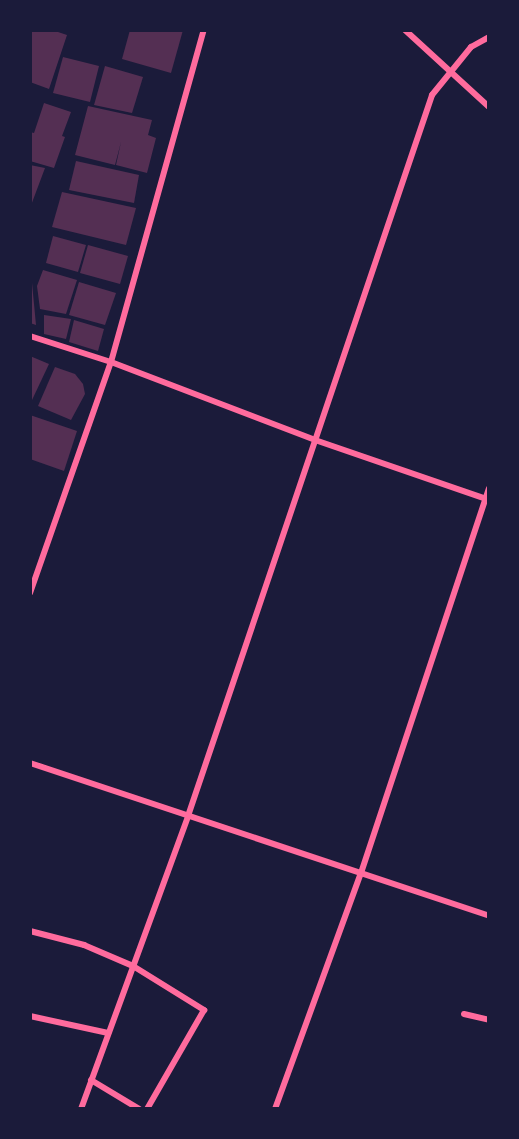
<!DOCTYPE html>
<style>
body{margin:0}
#map{position:relative;width:519px;height:1139px;overflow:hidden;background:#1b1b3a;font-family:Jost,sans-serif}
div>[style]{position:absolute}
.building>*{inset:0;background:#542f53}
.minor>*{height:6px;margin:-3px;padding:0 3px;transform-origin:3px;border-radius:3px;background:#ff6b9d}
span{translate:-50% -50%;white-space:nowrap;text-align:center;line-height:1.15;-webkit-text-stroke:5px #1b1b3a;paint-order:stroke}
.frame{position:absolute;inset:0;border:32px solid #1b1b3a;pointer-events:none}
</style>
<div id="map">
<div class="building">
<div style="clip-path:polygon(30px 30px,52px 30px,67px 35px,49px 89px,30px 82px)"></div>
<div style="clip-path:polygon(130px 30px,183px 30px,171px 73px,122px 59px)"></div>
<div style="clip-path:polygon(63px 57px,99px 66px,90px 102px,53px 93px)"></div>
<div style="clip-path:polygon(105px 66px,143px 77px,132px 113px,94px 105px)"></div>
<div style="clip-path:polygon(44px 103px,71px 112px,62px 136px,65px 137px,54px 168px,30px 161px,30px 132px,34px 133px)"></div>
<div style="clip-path:polygon(88px 106px,152px 120px,148px 135px,156px 138px,147px 173px,116px 165px,121px 142px,115px 165px,75px 155px)"></div>
<div style="clip-path:polygon(76px 161px,139px 175px,134px 203px,69px 190px)"></div>
<div style="clip-path:polygon(30px 165px,45px 168px,30px 208px)"></div>
<div style="clip-path:polygon(62px 192px,136px 208px,126px 245px,52px 227px)"></div>
<div style="clip-path:polygon(53px 236px,86px 245px,78px 272px,46px 263px)"></div>
<div style="clip-path:polygon(88px 245px,128px 256px,120px 284px,80px 273px)"></div>
<div style="clip-path:polygon(43px 270px,77px 280px,66px 314px,40px 309px,37px 286px)"></div>
<div style="clip-path:polygon(30px 282px,32px 283px,36px 325px,30px 323px)"></div>
<div style="clip-path:polygon(79px 282px,116px 293px,105px 325px,69px 315px)"></div>
<div style="clip-path:polygon(44px 315px,71px 319px,66px 339px,44px 334px)"></div>
<div style="clip-path:polygon(74px 320px,104px 329px,98px 351px,69px 342px)"></div>
<div style="clip-path:polygon(30px 356px,49px 364px,32px 400px,30px 399px)"></div>
<div style="clip-path:polygon(55px 367px,75px 374px,83px 384px,85px 394px,71px 420px,38px 406px)"></div>
<div style="clip-path:polygon(30px 415px,77px 431px,64px 471px,30px 459px)"></div>
</div>
<div class="minor">
<div style="left:405px;top:30px;width:114px;rotate:42.5deg"></div>
<div style="left:30px;top:336px;width:85px;rotate:17.8deg"></div>
<div style="left:111px;top:362px;width:218px;rotate:20.9deg"></div>
<div style="left:315px;top:440px;width:184px;rotate:19deg"></div>
<div style="left:30px;top:593px;width:245px;rotate:-70.7deg"></div>
<div style="left:111px;top:362px;width:345px;rotate:-74.4deg"></div>
<div style="left:30px;top:763px;width:484px;rotate:18.4deg"></div>
<div style="left:30px;top:931px;width:56px;rotate:14.5deg"></div>
<div style="left:84px;top:945px;width:53px;rotate:23.2deg"></div>
<div style="left:133px;top:966px;width:84px;rotate:31.8deg"></div>
<div style="left:204px;top:1010px;width:114px;rotate:119.9deg"></div>
<div style="left:464px;top:1014px;width:26px;rotate:13deg"></div>
<div style="left:30px;top:1016px;width:80px;rotate:12.3deg"></div>
<div style="left:91px;top:1080px;width:56px;rotate:31.1deg"></div>
<div style="left:81px;top:1109px;width:312px;rotate:-69.9deg"></div>
<div style="left:188px;top:816px;width:761px;rotate:-71.3deg"></div>
<div style="left:432px;top:95px;width:62px;rotate:-50.9deg"></div>
<div style="left:471px;top:47px;width:21px;rotate:-29deg"></div>
<div style="left:275px;top:1109px;width:251px;rotate:-70deg"></div>
<div style="left:361px;top:873px;width:405px;rotate:-71.6deg"></div>
</div>
<div class="frame"></div>
</div>
